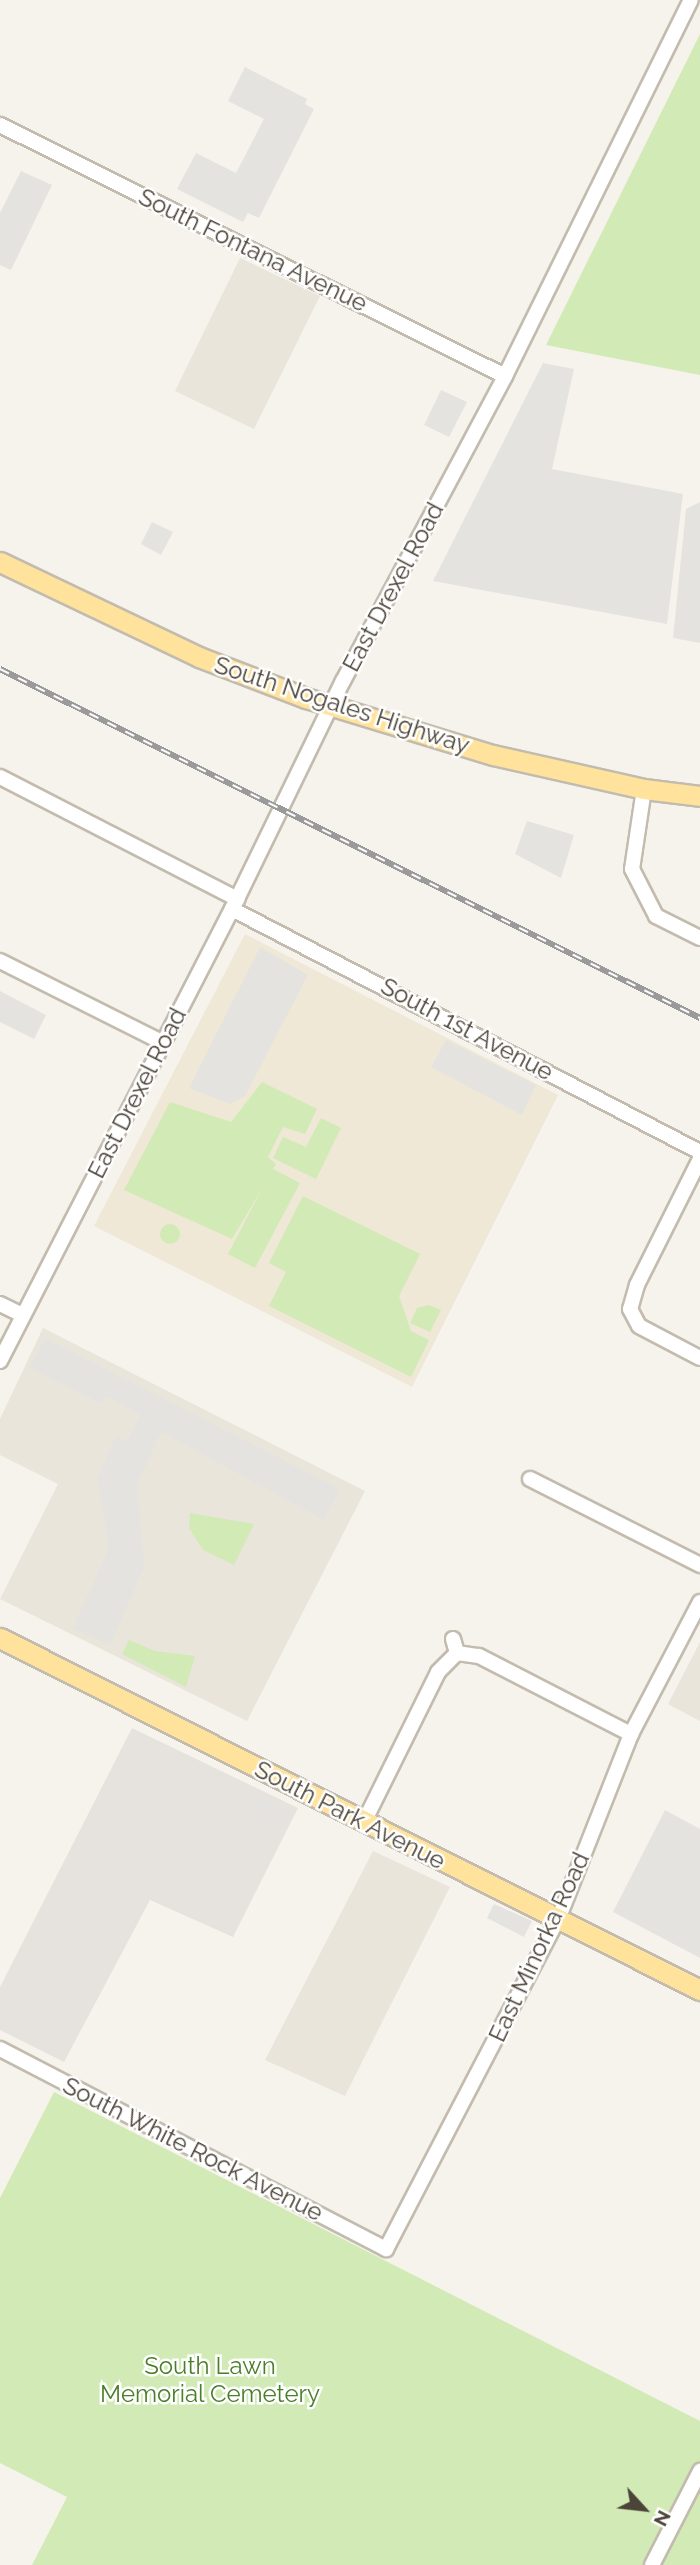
<!DOCTYPE html>
<style>
body{margin:0}
#map{position:relative;width:700px;height:2565px;overflow:hidden;background:#f6f3ec;font-family:Raleway,sans-serif}
div>[style]{position:absolute}
.residential>*{inset:0;background:#eae5da}
.industrial>*{inset:0;background:#e6e2dd}
.education>*{inset:0;background:#efe8d6}
.green>*{inset:0;background:#d2eab5}
.round{border-radius:50%}
.parking>*{inset:0;background:#e5e3e0}
.roads{filter:drop-shadow(2px 0 #c2bbae) drop-shadow(-2px 0 #c2bbae) drop-shadow(0 2px #c2bbae) drop-shadow(0 -2px #c2bbae)}
.minor>*{height:14px;margin:-7px;padding:0 7px;transform-origin:7px;border-radius:7px;background:#fff}
.major>*{height:19px;margin:-9.5px;padding:0 9.5px;transform-origin:9.5px;border-radius:9.5px;background:#ffe39c}
.rail>*{height:6px;margin-top:-3px;transform-origin:0;background:repeating-linear-gradient(90deg,#fff 0 10px,#9a9a9a 0 20px);box-sizing:border-box;border-block:2px solid #9a9a9a}
span{translate:-50% -50%;white-space:nowrap;text-align:center;line-height:1.15;-webkit-text-stroke:5px #fff;paint-order:stroke}
.street-label{font-size:24px;color:#4b4439}
.park-label{font-size:24px;color:#4a7f2a}
.north{position:absolute;left:609px;top:2474px;width:70px;height:70px;-webkit-text-stroke:5px #fff;paint-order:stroke;rotate:117deg;font-size:19px;font-weight:700;line-height:28px;text-align:center;color:#4b4439}
.north::after{content:'';display:block;margin:auto;width:24px;height:32px;background:#4b4439;clip-path:polygon(50% 0,100% 100%,50% 72%,0 100%)}
</style>
<div id="map">
<div class="residential">
<div style="clip-path:polygon(240px 258px,320px 296px,254px 429px,175px 391px)"></div>
<div style="clip-path:polygon(43px 1328px,365px 1491px,247px 1721px,0 1599px,58px 1484px,0 1455px,0 1419px)"></div>
<div style="clip-path:polygon(700px 1642px,700px 1721px,668px 1704px)"></div>
<div style="clip-path:polygon(373px 1851px,450px 1887px,345px 2096px,265px 2060px)"></div>
</div>
<div class="industrial">
<div style="clip-path:polygon(132px 1728px,298px 1808px,233px 1937px,150px 1900px,64px 2062px,0 2030px,0 1987px)"></div>
</div>
<div class="education">
<div style="clip-path:polygon(245px 934px,558px 1095px,412px 1387px,94px 1226px)"></div>
</div>
<div class="green">
<div style="clip-path:polygon(700px 34px,700px 375px,546px 345px)"></div>
<div style="clip-path:polygon(262px 1082px,317px 1109px,305px 1134px,283px 1127px,268px 1157px,276px 1164px,273px 1169px,300px 1183px,255px 1268px,228px 1254px,263px 1187px,232px 1239px,124px 1190px,170px 1102px,231px 1122px)"></div>
<div style="clip-path:polygon(321px 1118px,341px 1128px,316px 1179px,273px 1158px,283px 1137px,306px 1147px)"></div>
<div style="clip-path:polygon(303px 1196px,420px 1254px,399px 1296px,411px 1331px,429px 1340px,411px 1377px,269px 1306px,286px 1272px,269px 1263px)"></div>
<div class="round" style="left:160px;top:1224px;width:20px;height:20px"></div>
<div style="clip-path:polygon(429px 1305px,441px 1310px,430px 1332px,410px 1323px,417px 1308px)"></div>
<div style="clip-path:polygon(190px 1513px,254px 1524px,234px 1565px,203px 1550px,189px 1528px)"></div>
<div style="clip-path:polygon(129px 1640px,155px 1651px,195px 1656px,186px 1687px,122px 1654px)"></div>
<div style="clip-path:polygon(54px 2092px,700px 2421px,700px 2565px,32px 2565px,67px 2497px,0 2463px,0 2198px)"></div>
</div>
<div class="parking">
<div style="clip-path:polygon(245px 67px,307px 99px,305px 104px,314px 109px,259px 218px,248px 213px,243px 222px,177px 189px,196px 153px,236px 173px,264px 119px,228px 101px)"></div>
<div style="clip-path:polygon(21px 171px,52px 185px,11px 270px,0 265px,0 213px)"></div>
<div style="clip-path:polygon(543px 363px,574px 369px,552px 469px,683px 494px,667px 624px,433px 581px)"></div>
<div style="clip-path:polygon(441px 390px,467px 402px,449px 437px,424px 425px)"></div>
<div style="clip-path:polygon(700px 502px,700px 643px,673px 638px,686px 509px)"></div>
<div style="clip-path:polygon(152px 522px,173px 532px,161px 555px,141px 544px)"></div>
<div style="clip-path:polygon(527px 821px,574px 835px,561px 878px,515px 854px)"></div>
<div style="clip-path:polygon(260px 947px,308px 975px,245px 1096px,230px 1104px,189px 1088px)"></div>
<div style="clip-path:polygon(0 991px,46px 1015px,34px 1039px,0 1022px)"></div>
<div style="clip-path:polygon(446px 1040px,536px 1085px,522px 1115px,431px 1067px)"></div>
<div style="clip-path:polygon(45px 1338px,340px 1489px,324px 1520px,161px 1432px,137px 1485px,145px 1566px,110px 1645px,73px 1629px,109px 1547px,97px 1479px,116px 1436px,127px 1441px,140px 1415px,106px 1396px,102px 1404px,29px 1368px)"></div>
<div style="clip-path:polygon(255px 1796px,289px 1811px,279px 1831px,246px 1813px)"></div>
<div style="clip-path:polygon(665px 1810px,700px 1829px,700px 1958px,613px 1912px)"></div>
<div style="clip-path:polygon(494px 1904px,532px 1921px,524px 1937px,487px 1918px)"></div>
</div>
<div class="roads">
<div class="minor">
<div style="left:0;top:125px;width:564px;rotate:26.43deg"></div>
<div style="left:0;top:777px;width:267px;rotate:27.2deg"></div>
<div style="left:644px;top:789px;width:81px;rotate:98.5deg"></div>
<div style="left:632px;top:869px;width:53px;rotate:62.9deg"></div>
<div style="left:656px;top:916px;width:49px;rotate:26.6deg"></div>
<div style="left:232px;top:909px;width:527px;rotate:27.44deg"></div>
<div style="left:0;top:961px;width:181px;rotate:26.6deg"></div>
<div style="left:700px;top:1159px;width:141px;rotate:116.6deg"></div>
<div style="left:637px;top:1285px;width:25px;rotate:106deg"></div>
<div style="left:630px;top:1309px;width:19px;rotate:62deg"></div>
<div style="left:639px;top:1326px;width:69px;rotate:27.7deg"></div>
<div style="left:0;top:1304px;width:25px;rotate:26deg"></div>
<div style="left:0;top:1361px;width:519px;rotate:-62.84deg"></div>
<div style="left:237px;top:899px;width:242px;rotate:-64.1deg"></div>
<div style="left:343px;top:681px;width:345px;rotate:-62deg"></div>
<div style="left:505px;top:376px;width:419px;rotate:-63.7deg"></div>
<div style="left:530px;top:1479px;width:191px;rotate:26.8deg"></div>
<div style="left:453px;top:1639px;width:15px;rotate:74deg"></div>
<div style="left:364px;top:1822px;width:167px;rotate:-63.7deg"></div>
<div style="left:438px;top:1672px;width:27px;rotate:-45deg"></div>
<div style="left:457px;top:1653px;width:22px;rotate:8deg"></div>
<div style="left:479px;top:1656px;width:171px;rotate:27.2deg"></div>
<div style="left:0;top:2049px;width:435px;rotate:27.4deg"></div>
<div style="left:386px;top:2249px;width:374px;rotate:-62.5deg"></div>
<div style="left:559px;top:1917px;width:197px;rotate:-68.5deg"></div>
<div style="left:631px;top:1734px;width:149px;rotate:-62.4deg"></div>
<div style="left:652px;top:2565px;width:106px;rotate:-62.9deg"></div>
</div>
<div class="major">
<div style="left:0;top:562px;width:221px;rotate:25.5deg"></div>
<div style="left:199px;top:657px;width:115px;rotate:21deg"></div>
<div style="left:306px;top:698px;width:195px;rotate:17deg"></div>
<div style="left:493px;top:755px;width:155px;rotate:12.7deg"></div>
<div style="left:644px;top:789px;width:56px;rotate:7.1deg"></div>
<div style="left:0;top:1638px;width:784px;rotate:26.7deg"></div>
</div>
</div>
<div class="rail">
<div style="left:0;top:669px;width:782px;rotate:26.5deg"></div>
</div>
<div class="street-label">
<span style="left:253px;top:250px;rotate:26deg">South Fontana Avenue</span>
<span style="left:393px;top:587px;rotate:-62deg">East Drexel Road</span>
<span style="left:342px;top:705px;rotate:18deg">South Nogales Highway</span>
<span style="left:467px;top:1029px;rotate:28deg">South 1st Avenue</span>
<span style="left:137px;top:1093px;rotate:-63deg">East Drexel Road</span>
<span style="left:350px;top:1815px;rotate:27deg">South Park Avenue</span>
<span style="left:539px;top:1947px;rotate:-65deg">East Minorka Road</span>
<span style="left:193px;top:2149px;rotate:27deg">South White Rock Avenue</span>
</div>
<div class="park-label">
<span style="left:210px;top:2380px">South Lawn<br>Memorial Cemetery</span>
</div>
<div class="north">N</div>
</div>
